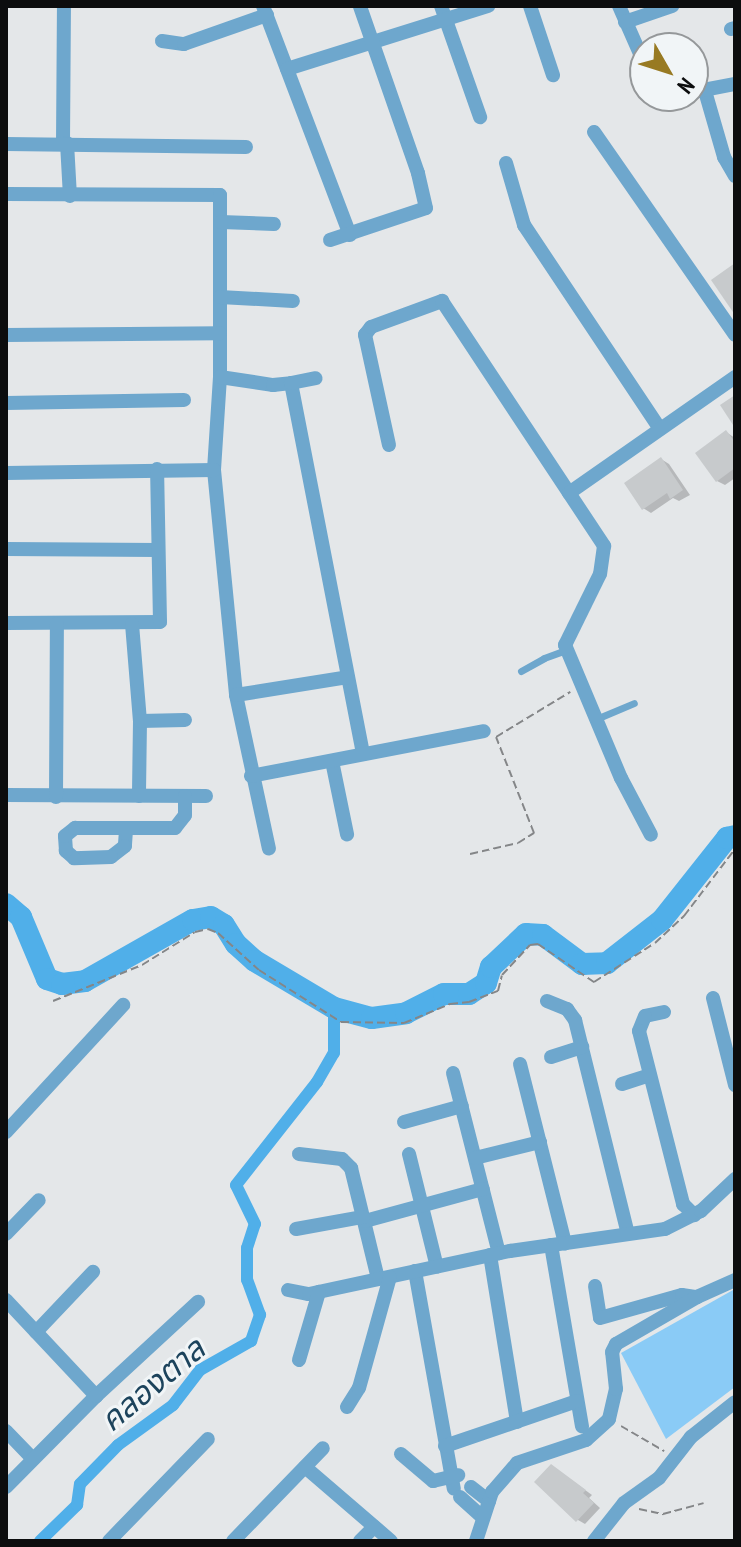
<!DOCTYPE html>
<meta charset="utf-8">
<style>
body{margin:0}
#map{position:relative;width:741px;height:1547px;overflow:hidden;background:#e4e7e9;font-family:"PT Sans Narrow","Noto Sans Thai",sans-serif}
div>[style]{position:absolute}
.green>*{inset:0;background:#8acbf6}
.shadow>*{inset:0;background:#0003}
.canal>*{height:12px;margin:-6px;padding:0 6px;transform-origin:6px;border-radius:6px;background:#50afe9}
.river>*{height:22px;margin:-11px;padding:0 11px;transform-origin:11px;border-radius:11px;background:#50afe9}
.building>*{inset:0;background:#c7cacc}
.path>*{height:2px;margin-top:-1px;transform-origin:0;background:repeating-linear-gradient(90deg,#848688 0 8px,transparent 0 12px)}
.service>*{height:7px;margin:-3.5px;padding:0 3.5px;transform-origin:3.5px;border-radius:3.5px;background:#6ea7cd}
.minor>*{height:14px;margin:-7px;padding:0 7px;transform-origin:7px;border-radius:7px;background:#6ea7cd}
span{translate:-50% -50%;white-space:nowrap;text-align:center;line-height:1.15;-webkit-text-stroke:6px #f1f5f7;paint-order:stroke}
.water-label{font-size:32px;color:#1c435c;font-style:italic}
.frame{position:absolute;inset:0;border:8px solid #0c0d0e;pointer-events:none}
.north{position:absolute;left:629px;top:32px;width:80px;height:80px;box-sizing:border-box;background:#f1f5f7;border:2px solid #95989a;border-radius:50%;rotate:129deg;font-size:22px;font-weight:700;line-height:32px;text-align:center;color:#0c0d0e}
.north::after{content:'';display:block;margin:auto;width:28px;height:36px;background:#987a23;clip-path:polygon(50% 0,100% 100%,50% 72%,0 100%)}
</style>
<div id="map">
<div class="green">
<div style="clip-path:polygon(733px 1290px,735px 1387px,666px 1439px,621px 1353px)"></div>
</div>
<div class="shadow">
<div style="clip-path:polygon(726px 432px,735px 438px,735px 478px,725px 485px,717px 481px)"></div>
<div style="clip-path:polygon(661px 459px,669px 464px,690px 495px,679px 501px,673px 498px,651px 513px,643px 508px)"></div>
<div style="clip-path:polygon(559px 1471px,592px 1495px,589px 1498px,600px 1508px,585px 1524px,578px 1520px)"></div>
</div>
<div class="canal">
<div style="left:40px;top:1541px;width:52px;rotate:-44.2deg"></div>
<div style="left:77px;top:1505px;width:21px;rotate:-82deg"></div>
<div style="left:80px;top:1484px;width:54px;rotate:-45.7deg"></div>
<div style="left:118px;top:1445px;width:68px;rotate:-36deg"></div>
<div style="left:173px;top:1405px;width:44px;rotate:-52.4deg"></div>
<div style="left:200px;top:1370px;width:59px;rotate:-29.6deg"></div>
<div style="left:251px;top:1341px;width:28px;rotate:-71deg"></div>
<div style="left:260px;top:1315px;width:37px;rotate:-110deg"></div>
<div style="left:247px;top:1280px;width:32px;rotate:-90deg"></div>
<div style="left:247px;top:1248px;width:25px;rotate:-72deg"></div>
<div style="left:255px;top:1224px;width:43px;rotate:-116deg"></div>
<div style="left:236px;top:1185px;width:131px;rotate:-51.8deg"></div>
<div style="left:317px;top:1082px;width:34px;rotate:-60deg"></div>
<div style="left:334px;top:1053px;width:45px;rotate:-90deg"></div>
</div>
<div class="river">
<div style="left:6px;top:904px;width:20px;rotate:41deg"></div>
<div style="left:21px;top:917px;width:67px;rotate:67.2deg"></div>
<div style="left:47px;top:979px;width:16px;rotate:18deg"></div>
<div style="left:62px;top:984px;width:23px;rotate:-7deg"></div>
<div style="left:85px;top:981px;width:124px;rotate:-29.5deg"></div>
<div style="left:193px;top:920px;width:18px;rotate:-9deg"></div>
<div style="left:211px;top:917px;width:15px;rotate:32deg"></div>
<div style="left:224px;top:925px;width:22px;rotate:58deg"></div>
<div style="left:236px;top:944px;width:25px;rotate:42deg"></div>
<div style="left:255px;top:961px;width:92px;rotate:30.7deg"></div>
<div style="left:334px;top:1008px;width:39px;rotate:15deg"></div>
<div style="left:372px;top:1018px;width:34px;rotate:-8deg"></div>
<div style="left:406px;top:1013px;width:42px;rotate:-26.6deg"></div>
<div style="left:444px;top:994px;width:25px"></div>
<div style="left:469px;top:994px;width:20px;rotate:-33deg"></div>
<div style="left:486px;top:983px;width:17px;rotate:-73deg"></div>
<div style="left:491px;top:967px;width:48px;rotate:-43.3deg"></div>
<div style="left:526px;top:934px;width:17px;rotate:3deg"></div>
<div style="left:543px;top:935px;width:49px;rotate:36.6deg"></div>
<div style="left:582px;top:964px;width:25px;rotate:-2deg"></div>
<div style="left:607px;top:963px;width:70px;rotate:-38deg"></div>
<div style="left:662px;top:920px;width:105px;rotate:-51.6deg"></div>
<div style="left:727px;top:838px;width:8px;rotate:-14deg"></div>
</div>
<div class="building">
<div style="clip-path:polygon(735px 263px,735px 315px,711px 280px)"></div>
<div style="clip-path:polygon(735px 395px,735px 428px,720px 405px)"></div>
<div style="clip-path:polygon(726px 430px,735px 442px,735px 468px,716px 482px,695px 453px)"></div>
<div style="clip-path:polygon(661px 457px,683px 490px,670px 499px,667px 493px,642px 510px,624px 483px)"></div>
<div style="clip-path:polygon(551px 1464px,586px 1490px,583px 1493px,594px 1503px,576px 1522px,534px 1482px)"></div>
</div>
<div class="path">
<div style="left:470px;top:854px;width:49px;rotate:-12.9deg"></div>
<div style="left:518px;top:843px;width:19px;rotate:-32deg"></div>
<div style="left:534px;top:833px;width:103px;rotate:-111.6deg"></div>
<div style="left:496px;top:737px;width:87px;rotate:-31.3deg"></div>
<div style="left:53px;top:1001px;width:96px;rotate:-22deg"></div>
<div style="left:142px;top:965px;width:62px;rotate:-31.9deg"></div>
<div style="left:195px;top:932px;width:13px;rotate:-13deg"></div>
<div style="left:208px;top:929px;width:11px;rotate:22deg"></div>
<div style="left:218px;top:933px;width:55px;rotate:42.1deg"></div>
<div style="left:259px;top:970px;width:97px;rotate:32.4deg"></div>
<div style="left:341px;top:1022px;width:63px;rotate:0.9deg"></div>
<div style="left:404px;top:1023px;width:50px;rotate:-22.4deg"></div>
<div style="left:450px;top:1004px;width:19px;rotate:-6deg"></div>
<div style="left:469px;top:1002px;width:31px;rotate:-21deg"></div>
<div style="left:498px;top:991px;width:16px;rotate:-76deg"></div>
<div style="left:502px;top:975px;width:41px;rotate:-47deg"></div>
<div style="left:530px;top:945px;width:8px;rotate:-7deg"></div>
<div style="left:538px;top:944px;width:68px;rotate:34.2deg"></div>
<div style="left:594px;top:982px;width:72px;rotate:-32.6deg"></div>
<div style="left:655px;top:943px;width:40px;rotate:-43deg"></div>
<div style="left:684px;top:916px;width:84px;rotate:-52.7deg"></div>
<div style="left:621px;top:1426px;width:50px;rotate:30.2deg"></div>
<div style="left:639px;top:1509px;width:25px;rotate:12deg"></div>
<div style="left:663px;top:1514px;width:42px;rotate:-15deg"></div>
</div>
<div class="service">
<div style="left:521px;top:671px;width:26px;rotate:-29deg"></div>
<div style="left:544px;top:658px;width:23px;rotate:-20deg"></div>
<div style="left:596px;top:719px;width:41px;rotate:-22.8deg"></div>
</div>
<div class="minor">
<div style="left:263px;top:6px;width:245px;rotate:69.2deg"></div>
<div style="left:441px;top:6px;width:118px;rotate:70.6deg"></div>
<div style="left:530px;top:6px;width:73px;rotate:71.6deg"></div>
<div style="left:619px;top:6px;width:64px;rotate:66.2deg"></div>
<div style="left:625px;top:22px;width:50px;rotate:-18.8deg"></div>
<div style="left:731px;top:29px;width:4px;rotate:-14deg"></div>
<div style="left:162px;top:41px;width:22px;rotate:8deg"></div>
<div style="left:184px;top:44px;width:88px;rotate:-19.3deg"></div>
<div style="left:287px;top:69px;width:211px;rotate:-17.4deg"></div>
<div style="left:705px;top:91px;width:69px;rotate:73.9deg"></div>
<div style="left:724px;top:157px;width:22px;rotate:60deg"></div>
<div style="left:693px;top:92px;width:43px;rotate:-10.8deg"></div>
<div style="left:594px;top:132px;width:247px;rotate:55.2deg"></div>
<div style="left:63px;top:143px;width:137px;rotate:-89.6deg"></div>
<div style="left:67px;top:143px;width:53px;rotate:86.8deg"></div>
<div style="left:6px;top:144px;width:240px;rotate:0.7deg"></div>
<div style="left:506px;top:163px;width:65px;rotate:73.8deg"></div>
<div style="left:524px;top:225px;width:245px;rotate:56.3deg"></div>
<div style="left:6px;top:194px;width:214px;rotate:0.3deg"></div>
<div style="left:220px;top:195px;width:182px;rotate:90deg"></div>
<div style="left:220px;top:377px;width:93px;rotate:93.7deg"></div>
<div style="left:214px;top:470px;width:226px;rotate:84.4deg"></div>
<div style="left:236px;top:695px;width:157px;rotate:77.9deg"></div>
<div style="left:221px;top:222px;width:53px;rotate:2.2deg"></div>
<div style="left:330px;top:240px;width:101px;rotate:-18.4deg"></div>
<div style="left:426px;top:208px;width:36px;rotate:-103deg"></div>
<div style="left:418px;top:173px;width:177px;rotate:-109.2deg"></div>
<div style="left:220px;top:297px;width:73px;rotate:3.1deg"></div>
<div style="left:6px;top:335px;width:214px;rotate:-0.5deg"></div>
<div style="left:220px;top:377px;width:54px;rotate:8.6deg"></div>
<div style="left:273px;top:385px;width:18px;rotate:-6deg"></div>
<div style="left:291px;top:383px;width:378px;rotate:79deg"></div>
<div style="left:291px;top:383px;width:25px;rotate:-11deg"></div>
<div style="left:6px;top:403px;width:178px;rotate:-1deg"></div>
<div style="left:389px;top:445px;width:113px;rotate:-102.3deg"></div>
<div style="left:365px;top:335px;width:10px;rotate:-53deg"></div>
<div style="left:371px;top:327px;width:76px;rotate:-20.1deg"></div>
<div style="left:442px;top:301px;width:294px;rotate:56.5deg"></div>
<div style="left:604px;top:546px;width:28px;rotate:98deg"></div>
<div style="left:600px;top:574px;width:79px;rotate:116.2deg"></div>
<div style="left:565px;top:645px;width:144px;rotate:67.2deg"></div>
<div style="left:621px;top:778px;width:64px;rotate:62.2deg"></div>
<div style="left:6px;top:473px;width:208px;rotate:-0.8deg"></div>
<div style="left:569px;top:493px;width:203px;rotate:-34.9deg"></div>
<div style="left:6px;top:549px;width:152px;rotate:0.4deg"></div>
<div style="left:6px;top:623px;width:154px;rotate:-0.4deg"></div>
<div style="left:160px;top:622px;width:153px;rotate:-91.1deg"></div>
<div style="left:132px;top:624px;width:97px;rotate:85.3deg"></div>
<div style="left:140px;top:721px;width:75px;rotate:90.8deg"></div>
<div style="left:236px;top:695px;width:113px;rotate:-9.1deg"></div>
<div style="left:140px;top:721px;width:45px;rotate:-1.3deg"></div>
<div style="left:332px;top:761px;width:75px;rotate:78.4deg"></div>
<div style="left:251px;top:776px;width:237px;rotate:-10.9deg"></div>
<div style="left:6px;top:795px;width:200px;rotate:0.3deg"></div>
<div style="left:56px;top:797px;width:173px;rotate:-89.7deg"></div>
<div style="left:126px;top:830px;width:16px;rotate:94deg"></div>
<div style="left:125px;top:846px;width:18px;rotate:142deg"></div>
<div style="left:111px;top:857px;width:37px;rotate:178deg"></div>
<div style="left:74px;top:858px;width:11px;rotate:-139deg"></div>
<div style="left:66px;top:851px;width:15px;rotate:-94deg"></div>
<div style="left:65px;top:836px;width:13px;rotate:-39deg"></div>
<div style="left:75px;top:828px;width:100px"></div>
<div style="left:175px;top:828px;width:16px;rotate:-52deg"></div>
<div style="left:185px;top:815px;width:19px;rotate:-90deg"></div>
<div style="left:713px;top:998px;width:90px;rotate:75.8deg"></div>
<div style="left:547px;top:1001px;width:22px;rotate:22deg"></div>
<div style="left:567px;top:1009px;width:14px;rotate:54deg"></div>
<div style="left:575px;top:1020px;width:220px;rotate:76.1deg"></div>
<div style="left:664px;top:1012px;width:19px;rotate:168deg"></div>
<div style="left:645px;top:1016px;width:16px;rotate:112deg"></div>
<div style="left:639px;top:1031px;width:179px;rotate:75.7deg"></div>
<div style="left:683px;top:1204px;width:16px;rotate:45deg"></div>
<div style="left:551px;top:1057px;width:33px;rotate:-18deg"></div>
<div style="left:520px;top:1064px;width:185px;rotate:75.9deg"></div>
<div style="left:453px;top:1073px;width:186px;rotate:75.7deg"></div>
<div style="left:622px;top:1084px;width:29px;rotate:-18deg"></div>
<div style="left:404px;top:1122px;width:60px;rotate:-15.4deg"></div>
<div style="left:6px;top:1132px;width:173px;rotate:-47.3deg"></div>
<div style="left:299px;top:1154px;width:43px;rotate:6.6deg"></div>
<div style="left:342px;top:1159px;width:13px;rotate:45deg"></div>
<div style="left:351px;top:1168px;width:114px;rotate:76.3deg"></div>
<div style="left:409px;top:1154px;width:116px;rotate:76.1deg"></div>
<div style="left:475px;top:1158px;width:67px;rotate:-13.8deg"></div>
<div style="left:365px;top:1221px;width:122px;rotate:-15.2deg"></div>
<div style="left:296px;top:1229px;width:68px;rotate:-10.2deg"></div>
<div style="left:6px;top:1234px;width:47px;rotate:-45.9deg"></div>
<div style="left:551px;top:1245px;width:184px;rotate:80.3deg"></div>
<div style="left:490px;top:1255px;width:169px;rotate:80.8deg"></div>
<div style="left:415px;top:1271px;width:221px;rotate:79.9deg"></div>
<div style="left:595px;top:1286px;width:32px;rotate:81deg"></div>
<div style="left:600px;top:1318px;width:85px;rotate:-15.7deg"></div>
<div style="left:682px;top:1295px;width:15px;rotate:8deg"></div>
<div style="left:697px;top:1297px;width:42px;rotate:-24.1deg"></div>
<div style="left:288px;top:1290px;width:21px;rotate:11deg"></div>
<div style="left:309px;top:1294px;width:206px;rotate:-12.1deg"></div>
<div style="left:510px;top:1251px;width:157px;rotate:-8.1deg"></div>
<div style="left:665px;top:1229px;width:40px;rotate:-26.6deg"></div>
<div style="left:701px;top:1211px;width:47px;rotate:-43.3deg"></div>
<div style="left:6px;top:1300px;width:132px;rotate:46.8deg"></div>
<div style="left:36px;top:1332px;width:83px;rotate:-46.5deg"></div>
<div style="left:299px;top:1360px;width:71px;rotate:-73.6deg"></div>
<div style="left:347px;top:1407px;width:22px;rotate:-58deg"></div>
<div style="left:359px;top:1388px;width:115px;rotate:-74.4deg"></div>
<div style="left:6px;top:1431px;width:39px;rotate:46deg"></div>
<div style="left:445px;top:1446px;width:139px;rotate:-18.8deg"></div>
<div style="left:401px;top:1454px;width:42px;rotate:40.2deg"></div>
<div style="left:433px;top:1481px;width:26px;rotate:-13deg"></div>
<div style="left:305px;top:1467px;width:113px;rotate:40.7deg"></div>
<div style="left:6px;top:1487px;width:128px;rotate:-45.3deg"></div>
<div style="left:96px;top:1396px;width:139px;rotate:-42.7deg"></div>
<div style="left:471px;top:1487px;width:23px;rotate:38deg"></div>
<div style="left:460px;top:1497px;width:31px;rotate:42deg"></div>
<div style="left:109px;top:1541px;width:142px;rotate:-45.9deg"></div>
<div style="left:233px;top:1541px;width:129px;rotate:-45.9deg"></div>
<div style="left:360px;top:1541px;width:20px;rotate:-45deg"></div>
<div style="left:476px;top:1541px;width:52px;rotate:-71.9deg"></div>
<div style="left:492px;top:1492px;width:38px;rotate:-49deg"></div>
<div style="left:517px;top:1463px;width:73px;rotate:-18.4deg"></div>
<div style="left:586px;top:1440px;width:31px;rotate:-42deg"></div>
<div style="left:609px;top:1419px;width:31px;rotate:-77deg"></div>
<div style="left:616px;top:1389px;width:37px;rotate:-96deg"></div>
<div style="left:612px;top:1352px;width:9px;rotate:-63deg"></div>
<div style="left:616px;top:1344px;width:94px;rotate:-30.1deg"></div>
<div style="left:594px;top:1541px;width:48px;rotate:-51.7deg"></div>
<div style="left:624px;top:1503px;width:43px;rotate:-35.5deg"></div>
<div style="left:659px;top:1478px;width:52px;rotate:-52deg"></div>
<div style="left:691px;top:1437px;width:56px;rotate:-38.5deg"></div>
</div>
<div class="water-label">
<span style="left:152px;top:1384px;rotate:-40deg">คลองตาล</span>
</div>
<div class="frame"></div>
<div class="north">N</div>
</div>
